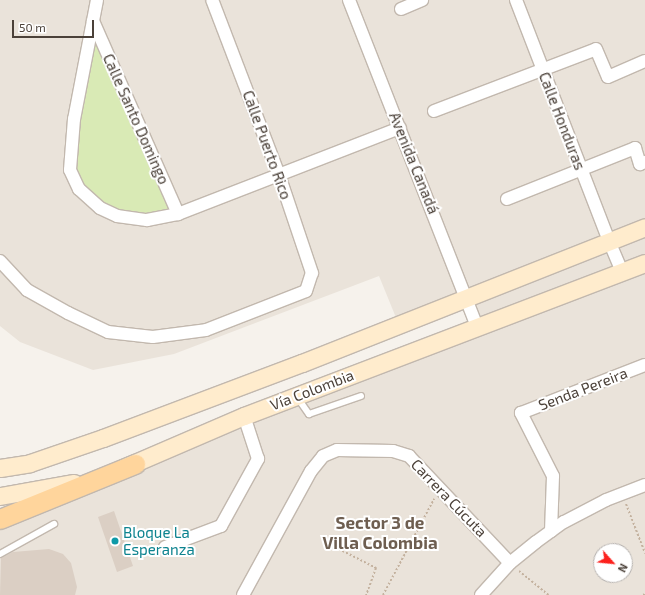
<!DOCTYPE html>
<meta charset="utf-8">
<style>
body{margin:0}
#map{position:relative;width:645px;height:595px;overflow:hidden;background:#f6f2ec;font-family:"Exo 2",sans-serif}
div>[style]{position:absolute}
.residential>*{inset:0;background:#eae3da}
.green>*{inset:0;background:#d9eab5}
.building>*{inset:0;background:#dbcfc4}
.path>*{height:2px;margin-top:-1px;transform-origin:0;background:repeating-linear-gradient(90deg,#c4b29f 0 2px,transparent 0 4px)}
.roads{filter:drop-shadow(1px 0 #c2b8ae) drop-shadow(-1px 0 #c2b8ae) drop-shadow(0 1px #c2b8ae) drop-shadow(0 -1px #c2b8ae)}
.lane>*{height:6px;margin:-3px;padding:0 3px;transform-origin:3px;border-radius:3px;background:#fff}
.street>*{height:12px;margin:-6px;padding:0 6px;transform-origin:6px;border-radius:6px;background:#fff}
.secondary>*{height:17px;margin:-8.5px;padding:0 8.5px;transform-origin:8.5px;border-radius:8.5px;background:#ffeccd}
.primary>*{height:19px;margin:-9.5px;padding:0 9.5px;transform-origin:9.5px;border-radius:9.5px;background:#ffd59c}
.dots>*{width:11px;height:11px;translate:-50% -50%;box-sizing:border-box;border:2px solid #fff;border-radius:50%}
span{translate:-50% -50%;white-space:nowrap;text-align:center;line-height:1.15;-webkit-text-stroke:4px #fff;paint-order:stroke}
.street-label{font-size:15px;color:#4b4139}
.culture-label{font-size:15px;color:#0d838f}
.left{translate:0 -50%;text-align:left}
.quarter-label{font-size:17px;color:#6e5e50;font-weight:700}
.north{position:absolute;left:593px;top:543px;width:40px;height:40px;box-sizing:border-box;background:#fff;border:1px solid #b7b3b0;border-radius:50%;rotate:117deg;font-size:11px;font-weight:700;line-height:16px;text-align:center;color:#4b4139}
.north::after{content:'';display:block;margin:auto;width:14px;height:18px;background:#fc211d;clip-path:polygon(50% 0,100% 100%,50% 72%,0 100%)}
.scale{position:absolute;left:12px;top:20px;width:82px;height:18px;box-sizing:border-box;border:2px solid #4b4139;border-top:0;padding-left:5px;font-size:12px;line-height:14px;white-space:nowrap;color:#4b4139;-webkit-text-stroke:3px #fff;paint-order:stroke}
</style>
<div id="map">
<div class="residential">
<div style="clip-path:polygon(evenodd,0 0,645px 0,645px 595px,0 595px,0 521px,478px 326px,467px 298px,399px 325px,379px 276px,174px 354px,93px 370px,20px 342px,0 326px,0 0,601px 551px,625px 551px,625px 575px,601px 575px,601px 551px)"></div>
</div>
<div class="green">
<div style="clip-path:polygon(96px 37px,173px 210px,145px 216px,119px 211px,103px 203px,84px 187px,76px 170px,76px 148px)"></div>
</div>
<div class="building">
<div style="clip-path:polygon(114px 511px,133px 566px,117px 572px,98px 517px)"></div>
<div style="clip-path:polygon(49px 549px,63px 554px,71px 563px,77px 587px,75px 595px,0 595px,1px 558px,13px 552px)"></div>
</div>
<div class="path">
<div style="left:626px;top:504px;width:53px;rotate:68.8deg"></div>
<div style="left:339px;top:549px;width:42px;rotate:27.2deg"></div>
<div style="left:376px;top:568px;width:29px;rotate:110deg"></div>
<div style="left:519px;top:571px;width:38px;rotate:39deg"></div>
<div style="left:383px;top:595px;width:109px;rotate:-62deg"></div>
<div style="left:643px;top:595px;width:2px;rotate:-27deg"></div>
</div>
<div class="roads">
<div class="lane">
<div style="left:297px;top:397px;width:21px;rotate:55deg"></div>
<div style="left:309px;top:414px;width:55px;rotate:-19.1deg"></div>
<div style="left:0;top:554px;width:62px;rotate:-29.1deg"></div>
</div>
<div class="street">
<div style="left:97px;top:0;width:121px;rotate:100.9deg"></div>
<div style="left:74px;top:119px;width:51px;rotate:94.5deg"></div>
<div style="left:70px;top:170px;width:21px;rotate:65deg"></div>
<div style="left:79px;top:189px;width:28px;rotate:42deg"></div>
<div style="left:100px;top:208px;width:19px;rotate:25deg"></div>
<div style="left:117px;top:216px;width:30px;rotate:8deg"></div>
<div style="left:147px;top:220px;width:32px;rotate:-11deg"></div>
<div style="left:178px;top:214px;width:238px;rotate:-21.2deg"></div>
<div style="left:349px;top:0;width:350px;rotate:68.6deg"></div>
<div style="left:516px;top:0;width:258px;rotate:68.9deg"></div>
<div style="left:609px;top:241px;width:34px;rotate:67deg"></div>
<div style="left:401px;top:9px;width:23px;rotate:-23deg"></div>
<div style="left:93px;top:21px;width:211px;rotate:66.2deg"></div>
<div style="left:434px;top:111px;width:173px;rotate:-20.9deg"></div>
<div style="left:596px;top:49px;width:30px;rotate:67deg"></div>
<div style="left:608px;top:77px;width:40px;rotate:-23.4deg"></div>
<div style="left:507px;top:199px;width:138px;rotate:-21.7deg"></div>
<div style="left:635px;top:148px;width:17px;rotate:73deg"></div>
<div style="left:640px;top:164px;width:5px;rotate:-22deg"></div>
<div style="left:0;top:261px;width:40px;rotate:47deg"></div>
<div style="left:27px;top:290px;width:47px;rotate:29.3deg"></div>
<div style="left:68px;top:313px;width:44px;rotate:25.4deg"></div>
<div style="left:108px;top:332px;width:45px;rotate:6.3deg"></div>
<div style="left:153px;top:337px;width:53px;rotate:-7.5deg"></div>
<div style="left:206px;top:330px;width:107px;rotate:-21.3deg"></div>
<div style="left:306px;top:291px;width:19px;rotate:-72deg"></div>
<div style="left:312px;top:273px;width:103px;rotate:-108.6deg"></div>
<div style="left:279px;top:175px;width:187px;rotate:-110.9deg"></div>
<div style="left:551px;top:531px;width:55px;rotate:-87.9deg"></div>
<div style="left:553px;top:476px;width:71px;rotate:-116.9deg"></div>
<div style="left:521px;top:413px;width:133px;rotate:-21.2deg"></div>
<div style="left:165px;top:547px;width:60px;rotate:-20.6deg"></div>
<div style="left:221px;top:526px;width:77px;rotate:-61.1deg"></div>
<div style="left:258px;top:459px;width:45px;rotate:-108deg"></div>
<div style="left:243px;top:595px;width:141px;rotate:-61.3deg"></div>
<div style="left:311px;top:471px;width:19px;rotate:-51deg"></div>
<div style="left:323px;top:456px;width:15px;rotate:-23deg"></div>
<div style="left:337px;top:450px;width:56px;rotate:1deg"></div>
<div style="left:393px;top:451px;width:17px;rotate:17deg"></div>
<div style="left:409px;top:456px;width:147px;rotate:46.7deg"></div>
<div style="left:481px;top:595px;width:43px;rotate:-47.8deg"></div>
<div style="left:510px;top:563px;width:33px;rotate:-39deg"></div>
<div style="left:536px;top:542px;width:34px;rotate:-36deg"></div>
<div style="left:564px;top:522px;width:47px;rotate:-27.6deg"></div>
<div style="left:606px;top:500px;width:42px;rotate:-21deg"></div>
</div>
<div class="secondary">
<div style="left:0;top:468px;width:30px;rotate:-9deg"></div>
<div style="left:30px;top:463px;width:77px;rotate:-18.9deg"></div>
<div style="left:103px;top:438px;width:213px;rotate:-20.7deg"></div>
<div style="left:302px;top:363px;width:369px;rotate:-21.6deg"></div>
<div style="left:123px;top:468px;width:132px;rotate:-23.3deg"></div>
<div style="left:244px;top:416px;width:429px;rotate:-20.9deg"></div>
<div style="left:0;top:496px;width:75px;rotate:-10deg"></div>
</div>
<div class="primary">
<div style="left:0;top:519px;width:146px;rotate:-22.2deg"></div>
</div>
</div>
<div class="dots">
<div style="left:115px;top:541px;background:#0f9aa8"></div>
</div>
<div class="street-label">
<span style="left:136px;top:119px;rotate:66deg">Calle Santo Domingo</span>
<span style="left:562px;top:121px;rotate:69deg">Calle Honduras</span>
<span style="left:267px;top:145px;rotate:70deg">Calle Puerto Rico</span>
<span style="left:414px;top:163px;rotate:68deg">Avenida Canadá</span>
<span style="left:583px;top:389px;rotate:-21deg">Senda Pereira</span>
<span style="left:312px;top:390px;rotate:-21deg">Vía Colombia</span>
<span style="left:449px;top:498px;rotate:46deg">Carrera Cúcuta</span>
</div>
<div class="culture-label">
<span class="left" style="left:123px;top:541px">Bloque La<br>Esperanza</span>
</div>
<div class="quarter-label">
<span style="left:380px;top:533px">Sector 3 de<br>Villa Colombia</span>
</div>
<div class="north">N</div>
<div class="scale">50 m</div>
</div>
